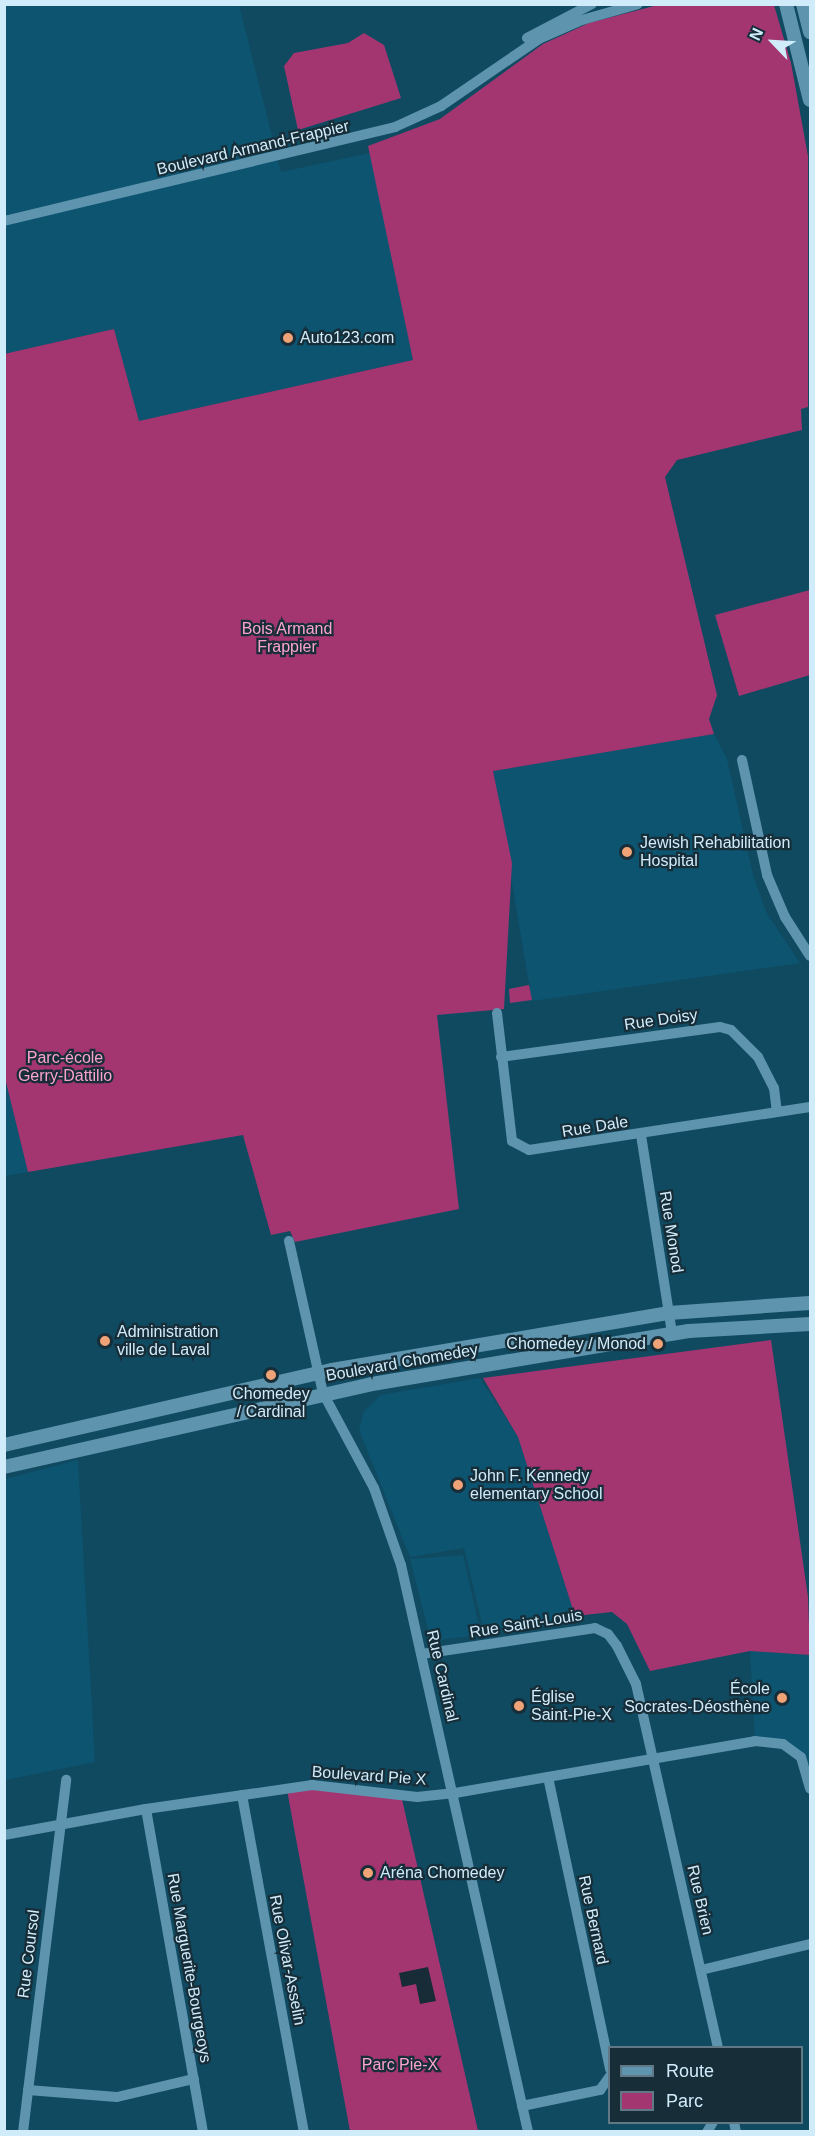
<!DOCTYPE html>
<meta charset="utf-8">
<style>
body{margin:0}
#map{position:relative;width:815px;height:2136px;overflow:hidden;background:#104a61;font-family:Helvetica,sans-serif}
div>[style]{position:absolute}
.built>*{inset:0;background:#0c5470}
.green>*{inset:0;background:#a33671}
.water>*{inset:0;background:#172c37}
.street>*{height:10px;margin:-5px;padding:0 5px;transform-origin:5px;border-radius:5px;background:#5e94ae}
.secondary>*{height:14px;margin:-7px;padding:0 7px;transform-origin:7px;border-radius:7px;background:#5e94ae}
.dots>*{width:16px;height:16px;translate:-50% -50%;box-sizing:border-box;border:3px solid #172d38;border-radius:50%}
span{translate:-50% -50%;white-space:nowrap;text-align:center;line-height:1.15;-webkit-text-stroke:4.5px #172d38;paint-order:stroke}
.street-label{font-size:16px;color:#d0ecfa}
.poi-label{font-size:16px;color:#d0ecfa}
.left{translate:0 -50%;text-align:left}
.right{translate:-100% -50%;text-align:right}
.park-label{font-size:16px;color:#fca3cc}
.frame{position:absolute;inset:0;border:6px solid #d0ecfa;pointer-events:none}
.legend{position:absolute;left:608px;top:2046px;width:195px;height:78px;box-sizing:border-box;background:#172d38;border:2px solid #617986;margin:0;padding:8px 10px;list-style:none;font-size:18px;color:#d0ecfa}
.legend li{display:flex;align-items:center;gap:12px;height:30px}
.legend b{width:30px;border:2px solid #617986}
.north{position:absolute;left:743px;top:12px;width:60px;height:60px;-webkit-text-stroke:4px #172d38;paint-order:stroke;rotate:295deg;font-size:16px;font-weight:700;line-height:24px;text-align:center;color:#d0ecfa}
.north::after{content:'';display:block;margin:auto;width:21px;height:27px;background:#d0ecfa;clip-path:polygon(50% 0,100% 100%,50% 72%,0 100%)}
</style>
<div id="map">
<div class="built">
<div style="clip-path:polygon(4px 5px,239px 5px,281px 172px,370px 153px,413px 360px,139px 421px,114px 329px,5px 354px)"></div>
<div style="clip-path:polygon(714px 734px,727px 759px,753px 875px,767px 914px,800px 963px,532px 1001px,493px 771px)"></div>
<div style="clip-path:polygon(4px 1074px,28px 1172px,5px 1176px,4px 1176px)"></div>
<div style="clip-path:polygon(480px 1378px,518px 1437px,575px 1616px,485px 1636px,464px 1548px,410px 1557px,359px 1430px,364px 1411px,381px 1395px)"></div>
<div style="clip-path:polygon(78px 1460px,95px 1762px,5px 1780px,5px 1479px)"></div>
<div style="clip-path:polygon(463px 1555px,481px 1635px,431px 1641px,410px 1559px)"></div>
<div style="clip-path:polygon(750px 1651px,810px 1655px,810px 1789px,801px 1757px,783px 1744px,755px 1741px)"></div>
</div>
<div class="green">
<div style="clip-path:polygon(658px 5px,774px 5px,791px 63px,808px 156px,808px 407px,801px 409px,802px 430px,677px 460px,665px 477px,717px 695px,709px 719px,714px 734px,493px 771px,512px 863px,504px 1009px,437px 1015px,459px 1209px,295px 1242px,290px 1231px,271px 1235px,243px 1135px,28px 1172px,4px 1074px,4px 354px,114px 329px,139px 421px,413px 360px,368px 146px,440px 119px,543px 44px,589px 23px)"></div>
<div style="clip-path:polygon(364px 33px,384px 45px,401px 98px,298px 130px,284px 66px,294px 53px,348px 43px)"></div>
<div style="clip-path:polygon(810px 590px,810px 675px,739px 696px,715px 615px)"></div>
<div style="clip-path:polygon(529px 985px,532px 1000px,510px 1003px,509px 989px)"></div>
<div style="clip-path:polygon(771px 1340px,808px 1597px,810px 1655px,750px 1651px,650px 1671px,627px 1624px,612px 1612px,575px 1616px,518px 1437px,483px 1378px)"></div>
<div style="clip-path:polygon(290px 1788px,401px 1795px,478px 2131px,350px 2131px,287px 1790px)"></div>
</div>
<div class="water">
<div style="clip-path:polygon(428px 1967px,436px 2001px,420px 2004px,416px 1984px,402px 1987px,399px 1973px)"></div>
</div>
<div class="street">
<div style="left:527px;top:38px;width:73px;rotate:-27.6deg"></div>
<div style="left:4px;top:221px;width:402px;rotate:-13.5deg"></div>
<div style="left:395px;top:127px;width:51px;rotate:-24.5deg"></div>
<div style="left:441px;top:106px;width:119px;rotate:-34.4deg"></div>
<div style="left:539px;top:39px;width:47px;rotate:-23.8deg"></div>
<div style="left:582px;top:20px;width:58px;rotate:-15.9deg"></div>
<div style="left:742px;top:760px;width:118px;rotate:77.7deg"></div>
<div style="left:767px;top:875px;width:46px;rotate:66.8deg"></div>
<div style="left:785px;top:917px;width:46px;rotate:57.3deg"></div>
<div style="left:497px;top:1013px;width:129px;rotate:83.3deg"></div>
<div style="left:512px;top:1141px;width:19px;rotate:28deg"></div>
<div style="left:529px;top:1150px;width:284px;rotate:-8.7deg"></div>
<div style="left:501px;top:1057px;width:221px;rotate:-7.8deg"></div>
<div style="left:720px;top:1027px;width:11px;rotate:15deg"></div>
<div style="left:731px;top:1030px;width:38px;rotate:45deg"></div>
<div style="left:758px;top:1057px;width:35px;rotate:63deg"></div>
<div style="left:774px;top:1088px;width:23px;rotate:83deg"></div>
<div style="left:641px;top:1135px;width:201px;rotate:81.1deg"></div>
<div style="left:289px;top:1241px;width:156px;rotate:77.4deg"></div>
<div style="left:323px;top:1393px;width:108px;rotate:61.8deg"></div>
<div style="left:374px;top:1488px;width:82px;rotate:70.7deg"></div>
<div style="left:401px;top:1565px;width:581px;rotate:77.37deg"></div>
<div style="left:422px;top:1654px;width:175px;rotate:-8.5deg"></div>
<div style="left:595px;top:1628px;width:14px;rotate:25deg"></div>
<div style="left:608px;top:1634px;width:15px;rotate:53deg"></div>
<div style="left:617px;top:1646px;width:42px;rotate:63.4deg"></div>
<div style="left:636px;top:1684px;width:373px;rotate:77.3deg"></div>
<div style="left:548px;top:1777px;width:299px;rotate:78deg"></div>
<div style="left:242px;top:1795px;width:343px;rotate:79.6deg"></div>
<div style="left:146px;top:1809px;width:328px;rotate:80deg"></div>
<div style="left:4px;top:1835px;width:144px;rotate:-10.4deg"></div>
<div style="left:146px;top:1809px;width:168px;rotate:-8.2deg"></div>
<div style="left:312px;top:1785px;width:106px;rotate:6.5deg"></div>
<div style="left:417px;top:1797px;width:38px;rotate:-6deg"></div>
<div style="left:455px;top:1793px;width:304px;rotate:-9.8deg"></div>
<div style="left:755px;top:1741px;width:28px;rotate:6deg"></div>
<div style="left:783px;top:1744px;width:22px;rotate:36deg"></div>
<div style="left:801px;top:1757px;width:33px;rotate:74deg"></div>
<div style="left:701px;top:1970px;width:112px;rotate:-13.4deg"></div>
<div style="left:28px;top:2090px;width:89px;rotate:4.5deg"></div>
<div style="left:117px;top:2097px;width:79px;rotate:-13.2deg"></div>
<div style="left:522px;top:2106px;width:80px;rotate:-11.6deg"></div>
<div style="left:600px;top:2090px;width:17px;rotate:-54deg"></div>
<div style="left:734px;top:2122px;width:10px;rotate:79deg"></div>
<div style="left:23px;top:2132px;width:355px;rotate:-83deg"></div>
<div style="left:707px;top:2132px;width:12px;rotate:-59deg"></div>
</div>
<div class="secondary">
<div style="left:786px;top:4px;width:99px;rotate:76deg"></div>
<div style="left:803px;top:4px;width:29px;rotate:76deg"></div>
<div style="left:4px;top:1445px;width:336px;rotate:-12.9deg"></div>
<div style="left:332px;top:1370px;width:342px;rotate:-9.6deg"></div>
<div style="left:669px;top:1313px;width:141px;rotate:-4.1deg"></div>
<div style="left:4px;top:1467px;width:377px;rotate:-12.7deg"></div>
<div style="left:372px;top:1384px;width:321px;rotate:-9.5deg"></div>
<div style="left:689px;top:1331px;width:121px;rotate:-3.3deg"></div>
</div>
<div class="dots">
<div style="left:288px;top:338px;background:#efa377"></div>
<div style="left:627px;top:852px;background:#efa377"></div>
<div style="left:105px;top:1341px;background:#efa377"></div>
<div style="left:658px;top:1344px;background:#efa377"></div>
<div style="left:271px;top:1375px;background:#efa377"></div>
<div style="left:458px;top:1485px;background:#efa377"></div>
<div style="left:782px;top:1698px;background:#efa377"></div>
<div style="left:519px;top:1706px;background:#efa377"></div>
<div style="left:368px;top:1873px;background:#efa377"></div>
</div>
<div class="street-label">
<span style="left:253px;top:148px;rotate:-13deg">Boulevard Armand-Frappier</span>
<span style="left:661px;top:1020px;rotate:-8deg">Rue Doisy</span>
<span style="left:595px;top:1127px;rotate:-9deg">Rue Dale</span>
<span style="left:671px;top:1232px;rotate:81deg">Rue Monod</span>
<span style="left:402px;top:1363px;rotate:-10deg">Boulevard Chomedey</span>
<span style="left:526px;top:1624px;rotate:-9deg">Rue Saint-Louis</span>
<span style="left:442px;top:1676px;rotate:77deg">Rue Cardinal</span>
<span style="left:369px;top:1776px;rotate:4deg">Boulevard Pie X</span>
<span style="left:700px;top:1900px;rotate:77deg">Rue Brien</span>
<span style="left:593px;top:1920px;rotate:78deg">Rue Bernard</span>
<span style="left:29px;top:1954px;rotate:-83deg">Rue Coursol</span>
<span style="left:287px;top:1960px;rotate:79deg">Rue Olivar-Asselin</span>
<span style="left:189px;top:1968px;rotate:80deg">Rue Marguerite-Bourgeoys</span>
</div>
<div class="poi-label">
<span class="left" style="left:300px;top:338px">Auto123.com</span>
<span class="left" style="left:640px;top:852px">Jewish Rehabilitation<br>Hospital</span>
<span class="left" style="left:117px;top:1341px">Administration<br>ville de Laval</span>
<span class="right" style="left:646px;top:1344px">Chomedey / Monod</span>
<span style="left:271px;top:1403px">Chomedey<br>/ Cardinal</span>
<span class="left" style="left:470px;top:1485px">John F. Kennedy<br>elementary School</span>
<span class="right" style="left:770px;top:1698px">École<br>Socrates-Déosthène</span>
<span class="left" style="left:531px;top:1706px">Église<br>Saint-Pie-X</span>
<span class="left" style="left:380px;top:1873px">Aréna Chomedey</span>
</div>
<div class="park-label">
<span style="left:287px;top:638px">Bois Armand<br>Frappier</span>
<span style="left:65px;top:1067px">Parc-école<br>Gerry-Dattilio</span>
<span style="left:400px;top:2065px">Parc Pie-X</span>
</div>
<div class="frame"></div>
<ul class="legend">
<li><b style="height:8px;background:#5e94ae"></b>Route</li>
<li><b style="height:16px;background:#a33671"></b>Parc</li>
</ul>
<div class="north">N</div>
</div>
